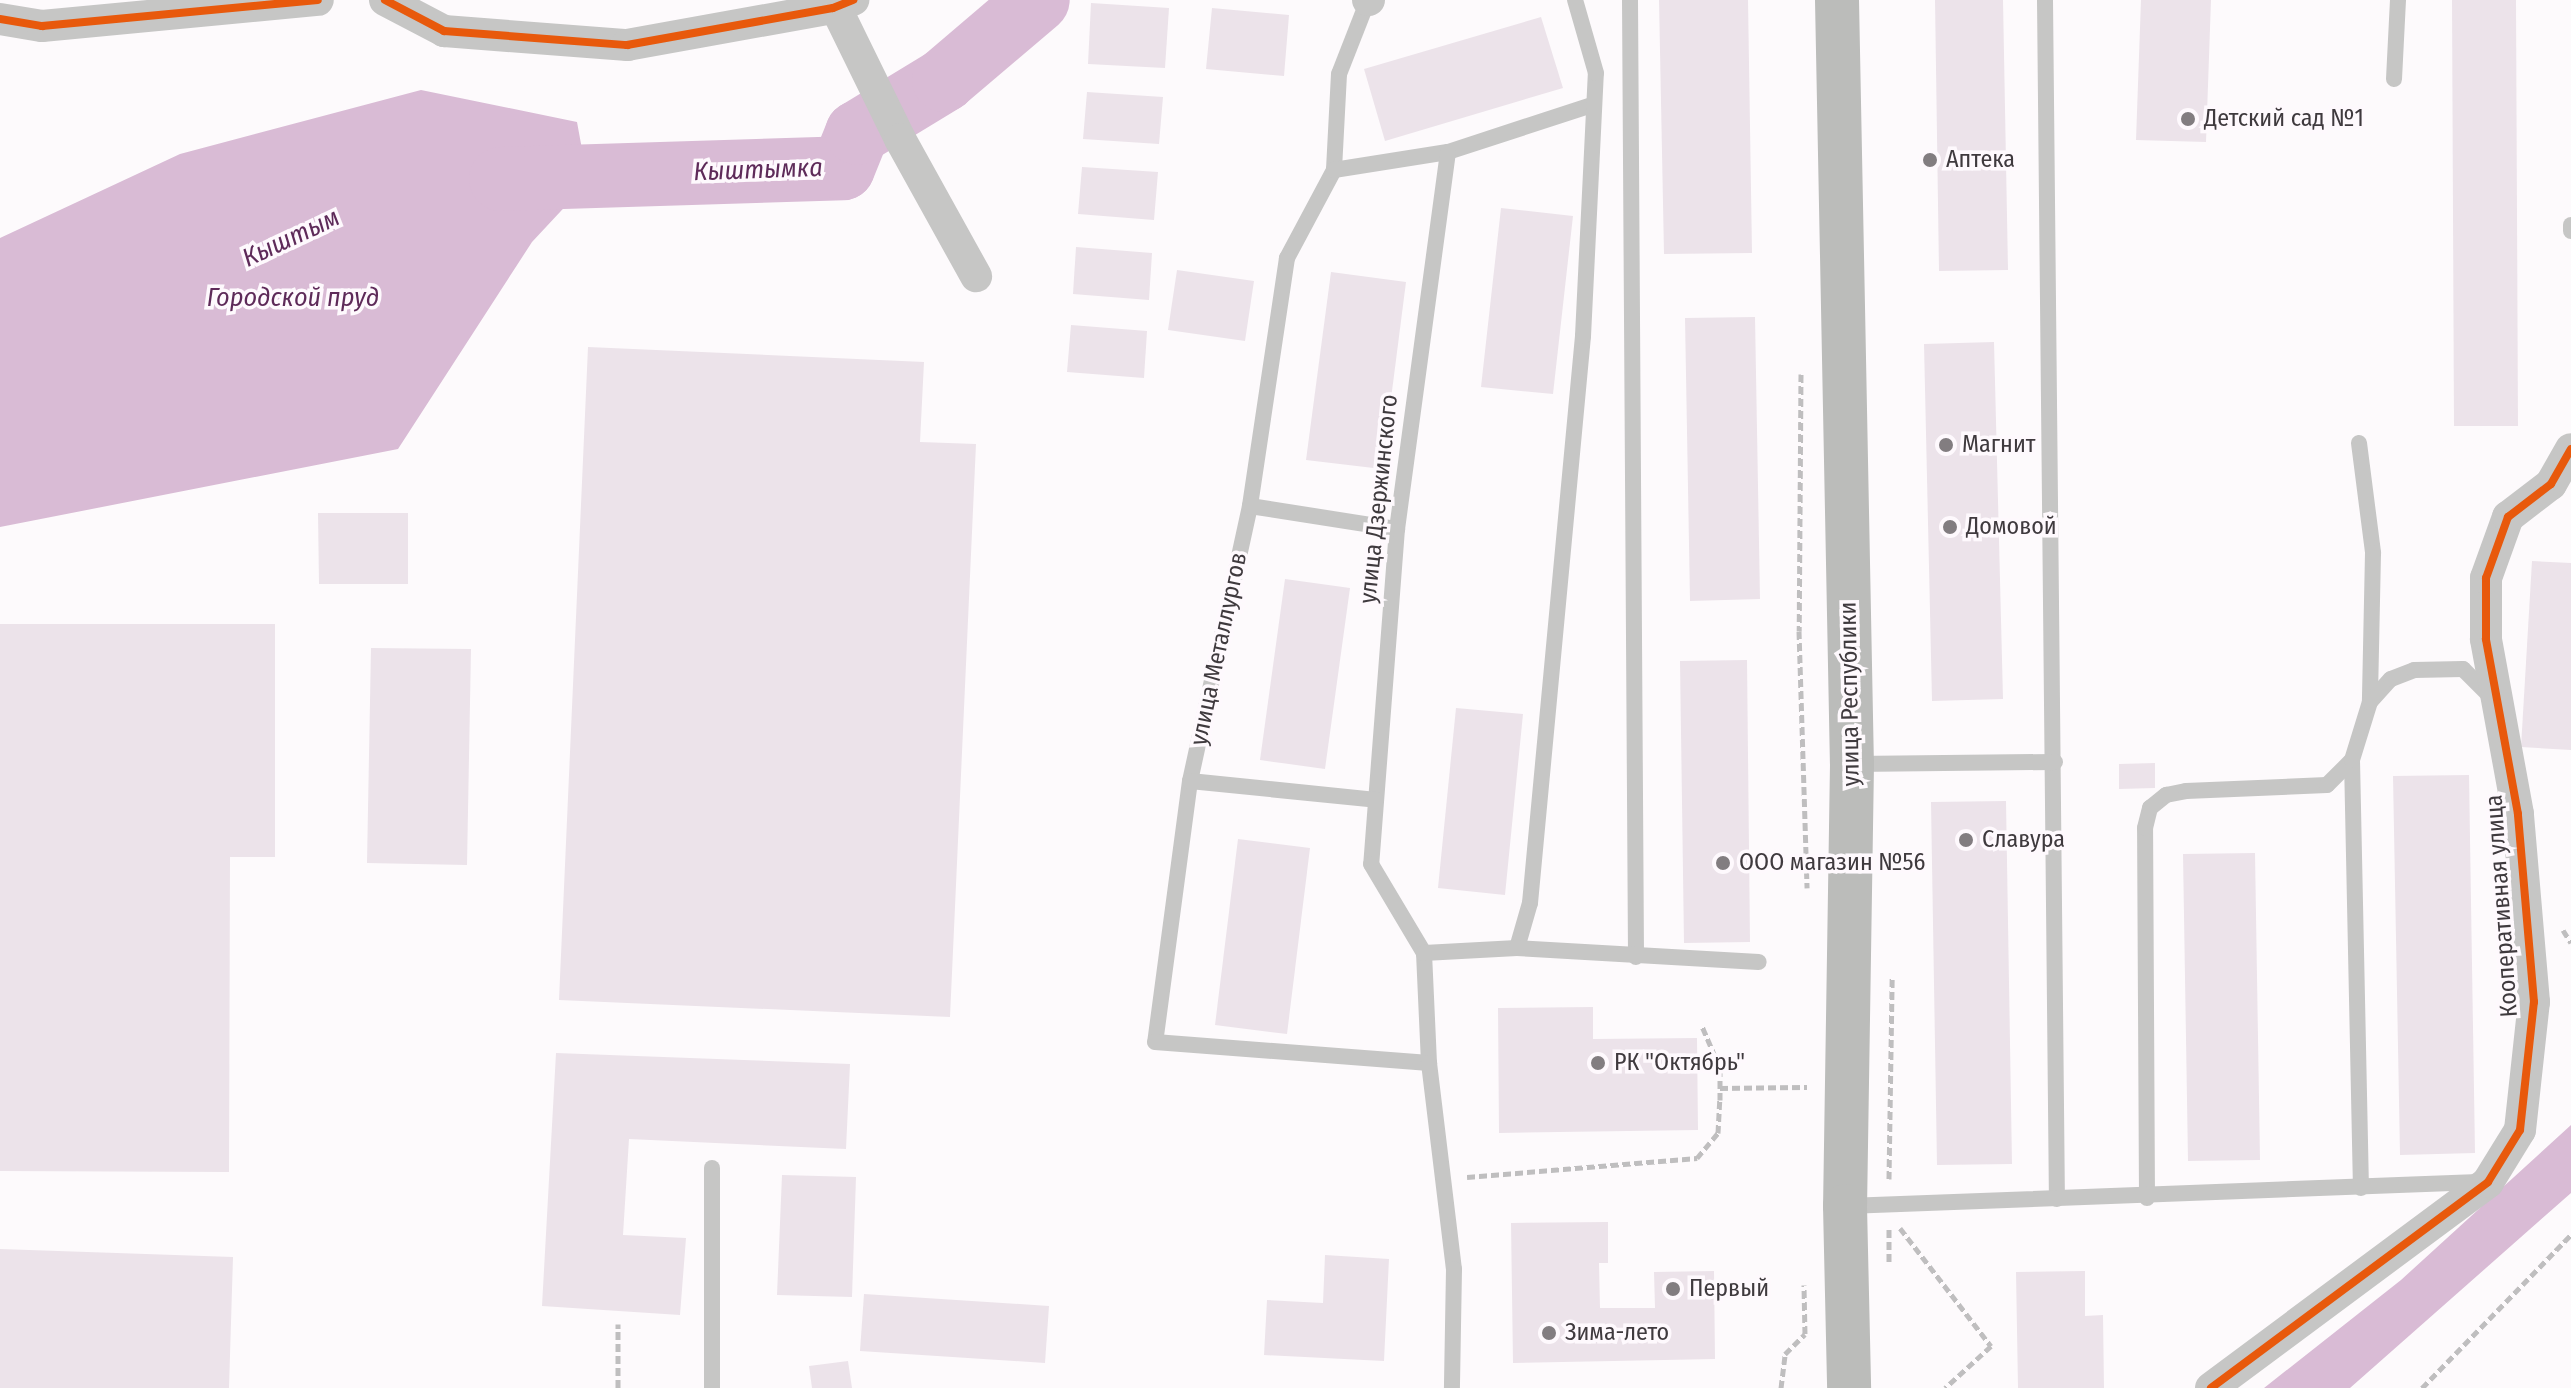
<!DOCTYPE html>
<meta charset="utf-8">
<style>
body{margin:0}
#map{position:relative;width:2571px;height:1388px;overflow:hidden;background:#fdfafc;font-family:"Fira Sans Condensed",sans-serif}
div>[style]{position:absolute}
.water>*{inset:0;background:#d9bbd5}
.river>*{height:64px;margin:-32px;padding:0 32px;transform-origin:32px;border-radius:32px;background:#d9bbd5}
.building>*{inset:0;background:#ece3ea}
.path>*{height:5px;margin-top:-2.5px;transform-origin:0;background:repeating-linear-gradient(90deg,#bfbebf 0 8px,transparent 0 12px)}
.service>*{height:16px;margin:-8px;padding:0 8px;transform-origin:8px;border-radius:8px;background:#c6c6c5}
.minor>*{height:32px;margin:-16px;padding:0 16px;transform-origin:16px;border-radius:16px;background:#c6c6c5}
.secondary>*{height:44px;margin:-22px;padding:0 22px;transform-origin:22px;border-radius:22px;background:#bbbcba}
.cycleway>*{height:8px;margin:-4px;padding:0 4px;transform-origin:4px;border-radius:4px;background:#e8590c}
.dots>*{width:22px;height:22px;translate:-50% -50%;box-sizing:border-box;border:4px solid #fef9fd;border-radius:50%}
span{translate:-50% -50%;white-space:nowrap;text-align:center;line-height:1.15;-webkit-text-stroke:7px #fef9fd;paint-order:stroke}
.poi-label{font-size:24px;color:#3f3a3e}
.left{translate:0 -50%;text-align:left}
.street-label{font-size:24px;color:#3f3a3e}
.water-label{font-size:26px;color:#5e2a59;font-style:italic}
</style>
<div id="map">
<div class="water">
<div style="clip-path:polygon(421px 90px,577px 122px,588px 182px,532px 242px,398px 449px,0 527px,0 238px,180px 154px)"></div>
<div style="clip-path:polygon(2571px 1125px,2571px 1193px,2350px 1388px,2264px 1388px,2401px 1280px)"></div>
</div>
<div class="river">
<div style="left:501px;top:179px;width:342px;rotate:-1.8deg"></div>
<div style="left:843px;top:168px;width:38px;rotate:-68deg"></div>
<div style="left:857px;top:133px;width:102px;rotate:-31.3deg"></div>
<div style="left:944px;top:80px;width:123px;rotate:-40.4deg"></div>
</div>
<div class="building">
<div style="clip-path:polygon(1659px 0,1748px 0,1752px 253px,1664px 254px)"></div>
<div style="clip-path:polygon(1935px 0,2003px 0,2008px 270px,1939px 271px)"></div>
<div style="clip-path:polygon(2141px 0,2211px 0,2206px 142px,2136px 140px)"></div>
<div style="clip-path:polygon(2452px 0,2516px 0,2518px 426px,2454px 426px)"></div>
<div style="clip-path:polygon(1091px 3px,1169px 8px,1165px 68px,1088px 64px)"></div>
<div style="clip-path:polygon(1212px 8px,1289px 15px,1284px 76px,1206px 69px)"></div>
<div style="clip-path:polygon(1541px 17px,1563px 88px,1385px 141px,1364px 69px)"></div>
<div style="clip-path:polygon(1087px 92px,1163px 97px,1159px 144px,1083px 139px)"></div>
<div style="clip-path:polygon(1082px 167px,1158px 172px,1154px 220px,1078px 214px)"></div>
<div style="clip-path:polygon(1501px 208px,1573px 216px,1553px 394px,1481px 387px)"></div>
<div style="clip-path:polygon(1076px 247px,1152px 253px,1149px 300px,1073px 294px)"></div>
<div style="clip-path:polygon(1177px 270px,1254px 281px,1245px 341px,1168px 330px)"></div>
<div style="clip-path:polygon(1331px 272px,1406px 282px,1382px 469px,1306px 460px)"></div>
<div style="clip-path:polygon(1755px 317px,1760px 599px,1690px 601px,1685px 318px)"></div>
<div style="clip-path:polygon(1071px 325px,1147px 331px,1144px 378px,1067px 372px)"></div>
<div style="clip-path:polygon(1994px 342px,2003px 699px,1932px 701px,1924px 344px)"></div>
<div style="clip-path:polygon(588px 347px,924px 362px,920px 442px,976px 444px,950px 1017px,559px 1000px)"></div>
<div style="clip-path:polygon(318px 513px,408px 513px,408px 584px,319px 584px)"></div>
<div style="clip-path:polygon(2532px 561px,2571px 563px,2571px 750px,2521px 747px)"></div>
<div style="clip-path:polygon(1285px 579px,1350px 588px,1325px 769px,1260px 760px)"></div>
<div style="clip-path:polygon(0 624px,275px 624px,275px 857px,230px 857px,229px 1172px,0 1171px)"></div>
<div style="clip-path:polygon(371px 648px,471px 649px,467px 865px,367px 863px)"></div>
<div style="clip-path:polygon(1747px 660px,1750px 942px,1684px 943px,1680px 661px)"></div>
<div style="clip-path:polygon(1456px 708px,1523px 714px,1505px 895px,1438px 888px)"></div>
<div style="clip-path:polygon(2155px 763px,2155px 788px,2119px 789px,2119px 764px)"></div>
<div style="clip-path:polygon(2469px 775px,2475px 1153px,2400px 1155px,2393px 776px)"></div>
<div style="clip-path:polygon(2006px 801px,2012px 1164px,1937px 1165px,1931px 802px)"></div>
<div style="clip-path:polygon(1238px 839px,1310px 848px,1287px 1034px,1215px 1025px)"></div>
<div style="clip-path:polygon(2255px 853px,2260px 1160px,2188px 1161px,2183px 854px)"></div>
<div style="clip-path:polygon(1593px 1007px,1593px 1039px,1697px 1038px,1698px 1130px,1499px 1133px,1498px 1008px)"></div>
<div style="clip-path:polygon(556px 1053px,850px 1064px,846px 1149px,629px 1139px,623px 1235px,686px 1238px,680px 1315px,542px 1306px)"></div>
<div style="clip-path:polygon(782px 1175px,856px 1177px,852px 1297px,777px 1295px)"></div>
<div style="clip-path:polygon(1608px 1222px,1608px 1263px,1599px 1263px,1600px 1308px,1655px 1308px,1654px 1272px,1714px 1271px,1715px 1359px,1513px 1363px,1511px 1223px)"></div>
<div style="clip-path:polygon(0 1249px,233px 1257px,229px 1388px,0 1388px)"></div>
<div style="clip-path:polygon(1325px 1255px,1389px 1259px,1384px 1361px,1264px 1355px,1267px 1300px,1323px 1303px)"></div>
<div style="clip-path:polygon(2085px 1271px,2085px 1316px,2103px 1315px,2104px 1388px,2018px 1388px,2016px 1272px)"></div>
<div style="clip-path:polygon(864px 1294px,1049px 1306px,1045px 1363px,860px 1351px)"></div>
<div style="clip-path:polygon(848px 1361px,852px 1388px,812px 1388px,809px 1366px)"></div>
</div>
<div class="path">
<div style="left:1801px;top:374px;width:257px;rotate:90.4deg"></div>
<div style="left:1799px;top:631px;width:257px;rotate:88.2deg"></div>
<div style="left:2563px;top:930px;width:15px;rotate:58deg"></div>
<div style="left:1720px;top:1088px;width:87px;rotate:-0.7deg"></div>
<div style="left:1467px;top:1177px;width:231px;rotate:-4.7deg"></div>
<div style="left:1697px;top:1158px;width:33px;rotate:-50deg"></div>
<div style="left:1718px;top:1133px;width:33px;rotate:-87deg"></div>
<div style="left:1720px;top:1100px;width:32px;rotate:-90deg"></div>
<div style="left:1720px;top:1068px;width:46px;rotate:-113.2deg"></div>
<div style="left:1889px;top:1179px;width:202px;rotate:-89.1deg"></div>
<div style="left:1900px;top:1228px;width:149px;rotate:52.4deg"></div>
<div style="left:1991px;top:1346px;width:62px;rotate:137.6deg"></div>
<div style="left:1889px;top:1229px;width:34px;rotate:90deg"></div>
<div style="left:618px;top:1388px;width:64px;rotate:-90deg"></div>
<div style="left:1781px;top:1388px;width:34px;rotate:-83deg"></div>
<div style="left:1785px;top:1354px;width:28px;rotate:-45deg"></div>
<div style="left:1805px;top:1334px;width:49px;rotate:-91.2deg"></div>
<div style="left:2422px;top:1388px;width:214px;rotate:-45.8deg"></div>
</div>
<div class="service">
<div style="left:1368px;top:0;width:79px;rotate:111.4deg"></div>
<div style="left:1339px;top:74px;width:96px;rotate:93deg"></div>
<div style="left:1334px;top:170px;width:100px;rotate:118.1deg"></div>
<div style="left:1287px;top:258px;width:251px;rotate:98.5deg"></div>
<div style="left:1250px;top:506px;width:281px;rotate:102.3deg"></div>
<div style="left:1190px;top:781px;width:263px;rotate:97.6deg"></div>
<div style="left:1155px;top:1042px;width:275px;rotate:4.4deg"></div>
<div style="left:1630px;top:0;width:957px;rotate:89.64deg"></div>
<div style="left:2045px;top:0;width:1199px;rotate:89.43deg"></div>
<div style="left:2394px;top:79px;width:79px;rotate:-87.1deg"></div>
<div style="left:1448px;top:152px;width:151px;rotate:-18.1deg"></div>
<div style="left:1334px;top:170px;width:115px;rotate:-9deg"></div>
<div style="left:1448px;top:152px;width:380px;rotate:97.7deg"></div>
<div style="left:1397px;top:529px;width:336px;rotate:94.4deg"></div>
<div style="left:1371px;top:864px;width:104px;rotate:59.2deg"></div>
<div style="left:1424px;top:953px;width:110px;rotate:87.4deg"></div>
<div style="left:1429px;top:1063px;width:208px;rotate:83.1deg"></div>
<div style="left:1454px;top:1269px;width:119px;rotate:91deg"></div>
<div style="left:2571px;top:225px;width:6px;rotate:90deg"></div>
<div style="left:2359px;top:443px;width:111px;rotate:82.7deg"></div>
<div style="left:2373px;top:553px;width:149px;rotate:91.2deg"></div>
<div style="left:1250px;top:506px;width:149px;rotate:8.9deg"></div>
<div style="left:2352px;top:760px;width:428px;rotate:88.8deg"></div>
<div style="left:1854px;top:764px;width:201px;rotate:-0.6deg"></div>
<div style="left:1190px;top:781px;width:187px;rotate:5.8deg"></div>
<div style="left:1517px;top:948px;width:47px;rotate:-73.9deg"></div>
<div style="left:1530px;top:903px;width:569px;rotate:-84.66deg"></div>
<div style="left:1583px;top:336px;width:263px;rotate:-87.2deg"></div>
<div style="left:1596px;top:73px;width:76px;rotate:-106deg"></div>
<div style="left:1424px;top:953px;width:93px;rotate:-3.1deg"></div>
<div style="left:1517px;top:948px;width:242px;rotate:3.3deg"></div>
<div style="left:2147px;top:1198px;width:370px;rotate:-90.3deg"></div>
<div style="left:2145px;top:828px;width:21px;rotate:-76deg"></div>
<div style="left:2150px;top:808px;width:21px;rotate:-39deg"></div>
<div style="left:2166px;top:795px;width:20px;rotate:-11deg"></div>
<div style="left:2186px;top:791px;width:141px;rotate:-2.4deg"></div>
<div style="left:2327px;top:785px;width:35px;rotate:-45deg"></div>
<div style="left:2352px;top:760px;width:61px;rotate:-72.8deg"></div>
<div style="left:2370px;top:702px;width:31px;rotate:-48deg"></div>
<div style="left:2391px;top:679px;width:25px;rotate:-21deg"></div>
<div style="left:2414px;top:670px;width:49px;rotate:-1.2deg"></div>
<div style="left:2463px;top:669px;width:40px;rotate:45deg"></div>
<div style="left:1847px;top:1206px;width:632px;rotate:-2.17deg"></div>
<div style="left:712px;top:1388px;width:220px;rotate:-90deg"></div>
</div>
<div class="minor">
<div style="left:385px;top:0;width:67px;rotate:27.7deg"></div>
<div style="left:444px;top:31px;width:184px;rotate:4.4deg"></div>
<div style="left:627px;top:45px;width:209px;rotate:-10.2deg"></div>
<div style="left:833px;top:8px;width:22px;rotate:-22deg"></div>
<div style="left:832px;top:0;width:155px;rotate:63.9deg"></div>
<div style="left:900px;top:139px;width:157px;rotate:61deg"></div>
<div style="left:1368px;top:0;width:1px"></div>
<div style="left:0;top:19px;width:43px;rotate:9.5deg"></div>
<div style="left:42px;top:26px;width:277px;rotate:-5.4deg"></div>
<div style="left:2211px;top:1388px;width:345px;rotate:-36.6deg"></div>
<div style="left:2488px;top:1182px;width:61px;rotate:-58.4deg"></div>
<div style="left:2520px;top:1130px;width:129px;rotate:-83.8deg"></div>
<div style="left:2534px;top:1002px;width:189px;rotate:-94.9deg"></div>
<div style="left:2518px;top:814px;width:178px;rotate:-100.4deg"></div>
<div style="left:2486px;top:639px;width:61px;rotate:-90deg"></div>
<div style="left:2486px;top:578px;width:65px;rotate:-70.2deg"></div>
<div style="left:2508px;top:517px;width:54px;rotate:-37.5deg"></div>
<div style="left:2551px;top:484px;width:40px;rotate:-60.3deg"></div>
</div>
<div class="secondary">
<div style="left:1837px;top:0;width:764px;rotate:88.88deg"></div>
<div style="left:1852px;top:764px;width:442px;rotate:90.9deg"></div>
<div style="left:1845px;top:1206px;width:182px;rotate:88.7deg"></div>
</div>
<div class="cycleway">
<div style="left:385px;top:0;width:67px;rotate:27.7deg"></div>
<div style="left:444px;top:31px;width:184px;rotate:4.4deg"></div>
<div style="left:627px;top:45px;width:209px;rotate:-10.2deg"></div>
<div style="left:833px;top:8px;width:22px;rotate:-22deg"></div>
<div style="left:0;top:19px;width:43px;rotate:9.5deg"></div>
<div style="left:42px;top:26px;width:277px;rotate:-5.4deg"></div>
<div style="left:2211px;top:1388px;width:345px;rotate:-36.6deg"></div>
<div style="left:2488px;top:1182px;width:61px;rotate:-58.4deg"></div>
<div style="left:2520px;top:1130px;width:129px;rotate:-83.8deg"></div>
<div style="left:2534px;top:1002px;width:189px;rotate:-94.9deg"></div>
<div style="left:2518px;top:814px;width:178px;rotate:-100.4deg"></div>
<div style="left:2486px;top:639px;width:61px;rotate:-90deg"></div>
<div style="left:2486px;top:578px;width:65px;rotate:-70.2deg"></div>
<div style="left:2508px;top:517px;width:54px;rotate:-37.5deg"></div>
<div style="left:2551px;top:484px;width:40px;rotate:-60.3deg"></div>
</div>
<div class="dots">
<div style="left:2188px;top:119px;background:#827d80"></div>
<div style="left:1930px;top:160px;background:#827d80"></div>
<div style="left:1946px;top:445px;background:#827d80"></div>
<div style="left:1950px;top:527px;background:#827d80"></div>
<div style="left:1966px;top:840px;background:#827d80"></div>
<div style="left:1723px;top:863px;background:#827d80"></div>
<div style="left:1598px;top:1063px;background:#827d80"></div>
<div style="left:1673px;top:1289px;background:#827d80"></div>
<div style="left:1549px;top:1333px;background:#827d80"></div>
</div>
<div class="poi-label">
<span class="left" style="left:2204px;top:119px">Детский сад №1</span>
<span class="left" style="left:1946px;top:160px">Аптека</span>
<span class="left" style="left:1962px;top:445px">Магнит</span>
<span class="left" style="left:1966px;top:527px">Домовой</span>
<span class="left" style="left:1982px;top:840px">Славура</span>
<span class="left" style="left:1739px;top:863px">ООО магазин №56</span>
<span class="left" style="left:1614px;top:1063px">РК "Октябрь"</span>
<span class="left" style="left:1689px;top:1289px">Первый</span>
<span class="left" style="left:1565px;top:1333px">Зима-лето</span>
</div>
<div class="street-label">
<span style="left:1379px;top:499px;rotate:-84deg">улица Дзержинского</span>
<span style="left:1219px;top:649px;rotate:-78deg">улица Металлургов</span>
<span style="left:1850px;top:694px;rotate:-91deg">улица Республики</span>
<span style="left:2502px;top:906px;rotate:-94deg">Кооперативная улица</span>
</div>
<div class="water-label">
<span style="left:758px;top:170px;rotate:-2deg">Кыштымка</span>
<span style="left:291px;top:238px;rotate:-25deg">Кыштым</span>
<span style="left:293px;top:298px">Городской пруд</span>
</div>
</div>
